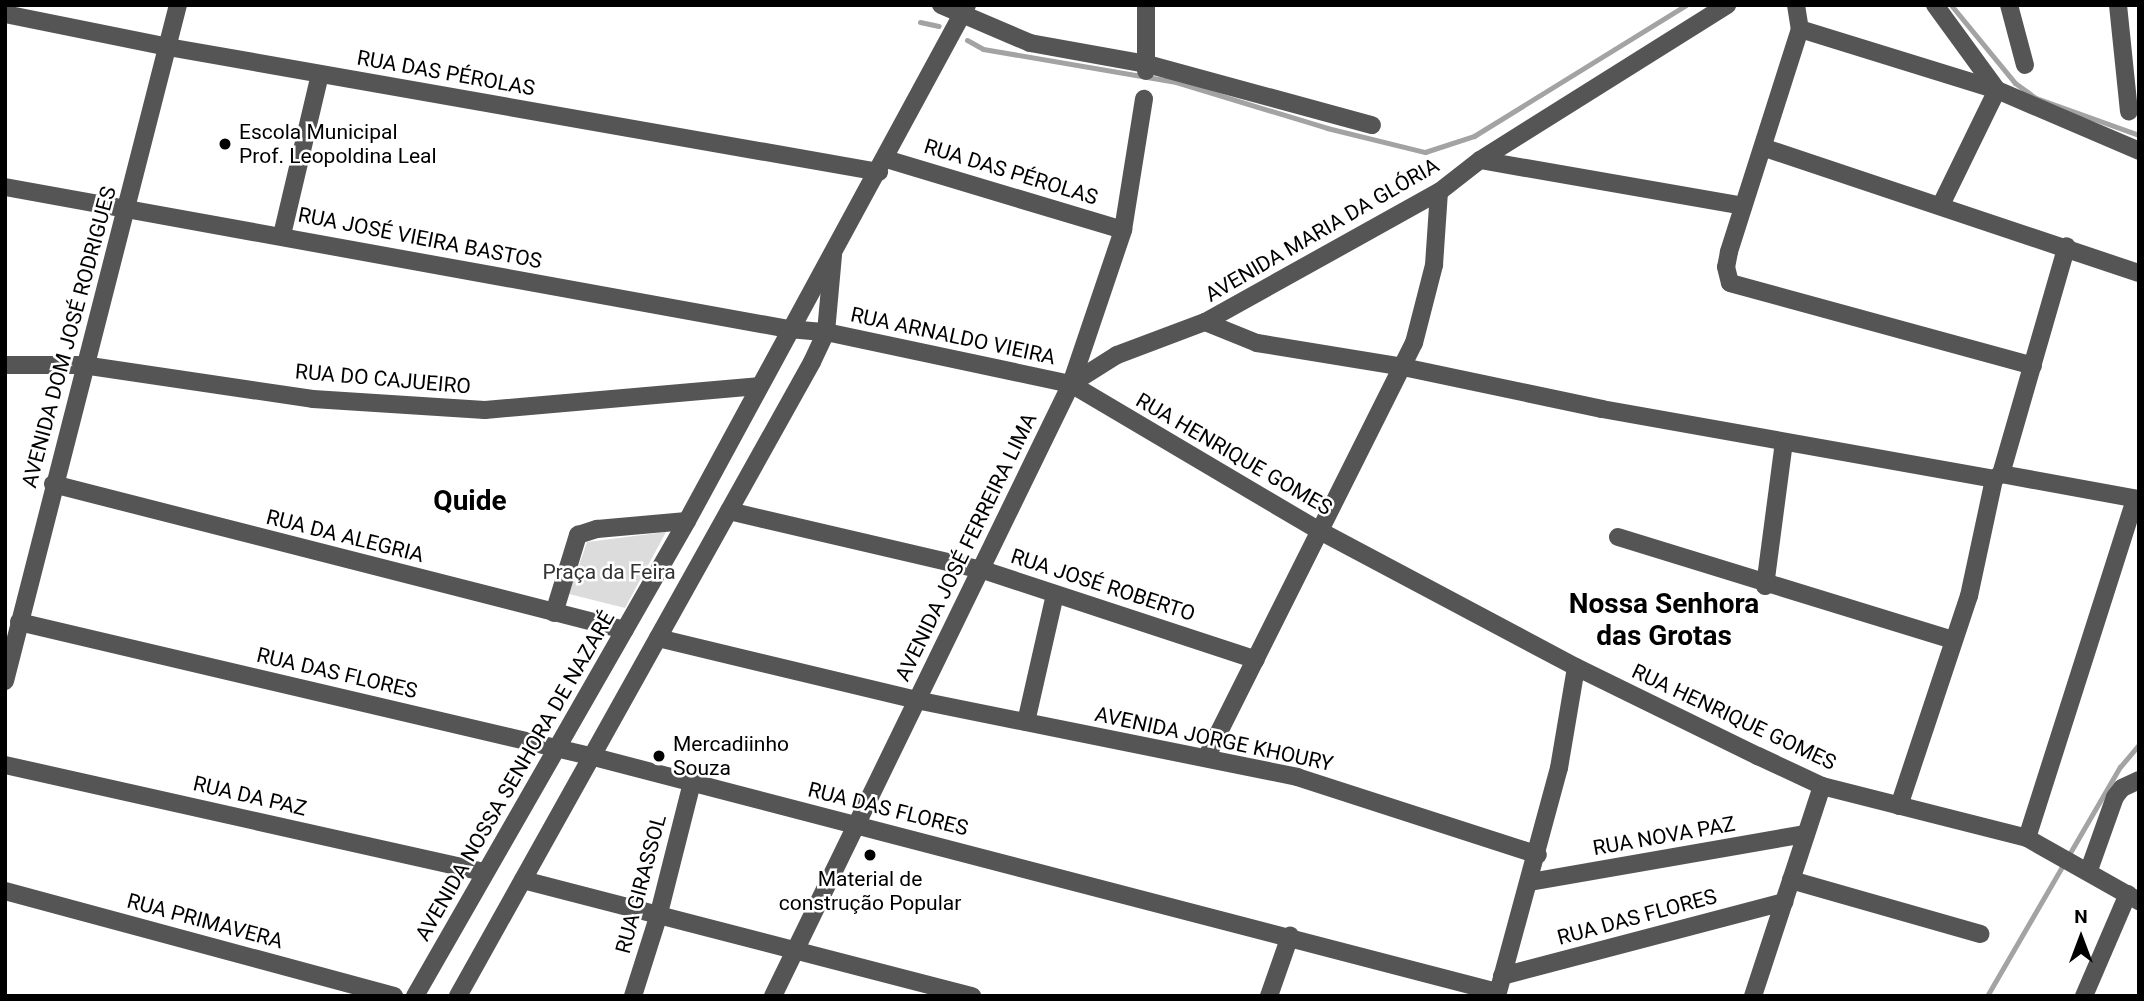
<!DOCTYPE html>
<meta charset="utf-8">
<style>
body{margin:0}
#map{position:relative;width:2144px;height:1001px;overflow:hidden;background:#fff;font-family:Roboto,sans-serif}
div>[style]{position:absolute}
.green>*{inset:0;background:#dcdcdc}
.stream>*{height:5px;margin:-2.5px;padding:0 2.5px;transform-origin:2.5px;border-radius:2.5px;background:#a3a3a3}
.minor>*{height:18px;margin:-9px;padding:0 9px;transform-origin:9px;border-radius:9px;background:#555}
.dots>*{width:19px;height:19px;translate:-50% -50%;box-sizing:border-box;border:4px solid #fff;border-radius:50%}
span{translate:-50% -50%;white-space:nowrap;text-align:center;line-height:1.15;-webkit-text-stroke:5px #fff;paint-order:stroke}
.street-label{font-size:21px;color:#000}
.poi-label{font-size:21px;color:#000}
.left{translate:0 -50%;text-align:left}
.park-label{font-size:21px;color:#333}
.district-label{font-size:28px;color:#000;font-weight:700}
.frame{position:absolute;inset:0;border:7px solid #000;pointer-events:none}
.north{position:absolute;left:2046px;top:903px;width:70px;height:70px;-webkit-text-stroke:5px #fff;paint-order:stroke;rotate:0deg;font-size:19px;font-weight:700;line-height:28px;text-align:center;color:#000}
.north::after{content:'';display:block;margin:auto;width:24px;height:32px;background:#000;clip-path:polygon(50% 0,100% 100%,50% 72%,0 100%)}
</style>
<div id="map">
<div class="green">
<div style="clip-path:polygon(666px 532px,625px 608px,569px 594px,587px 542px)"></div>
</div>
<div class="stream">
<div style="left:1951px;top:5px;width:101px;rotate:50.6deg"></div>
<div style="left:2015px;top:83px;width:26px;rotate:36deg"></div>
<div style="left:2036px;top:98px;width:109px;rotate:19.8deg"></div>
<div style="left:920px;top:22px;width:19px;rotate:12deg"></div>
<div style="left:967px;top:40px;width:18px;rotate:29deg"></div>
<div style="left:983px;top:49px;width:196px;rotate:9.7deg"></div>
<div style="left:1176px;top:82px;width:158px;rotate:16.9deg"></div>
<div style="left:1327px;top:128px;width:101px;rotate:13.8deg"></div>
<div style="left:1425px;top:152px;width:52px;rotate:-18.1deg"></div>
<div style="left:1474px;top:136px;width:249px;rotate:-31.7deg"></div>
<div style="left:1987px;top:996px;width:265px;rotate:-59.9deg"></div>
<div style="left:2120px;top:767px;width:30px;rotate:-50deg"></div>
</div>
<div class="minor">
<div style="left:941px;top:5px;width:97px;rotate:23.1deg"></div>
<div style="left:1030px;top:43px;width:119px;rotate:10.2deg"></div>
<div style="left:1147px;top:64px;width:233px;rotate:15.2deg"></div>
<div style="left:1146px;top:5px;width:66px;rotate:90deg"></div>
<div style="left:1796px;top:5px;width:24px;rotate:81deg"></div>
<div style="left:1800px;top:29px;width:234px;rotate:107.7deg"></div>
<div style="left:1729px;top:252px;width:15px;rotate:101deg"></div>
<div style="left:1726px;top:267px;width:16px;rotate:76deg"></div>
<div style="left:1730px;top:283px;width:314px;rotate:15.3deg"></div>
<div style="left:1935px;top:5px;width:105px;rotate:53.9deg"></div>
<div style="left:1997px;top:90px;width:128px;rotate:116deg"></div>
<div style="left:2009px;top:5px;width:62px;rotate:75.1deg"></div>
<div style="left:2118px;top:5px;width:107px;rotate:84.1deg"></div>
<div style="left:5px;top:14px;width:166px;rotate:11.4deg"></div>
<div style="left:168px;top:47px;width:722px;rotate:9.97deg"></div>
<div style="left:1800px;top:29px;width:206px;rotate:17.2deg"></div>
<div style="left:1997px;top:90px;width:155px;rotate:23.2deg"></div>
<div style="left:1765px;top:148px;width:394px;rotate:18.5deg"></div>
<div style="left:886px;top:159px;width:247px;rotate:16.7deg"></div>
<div style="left:1480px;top:160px;width:267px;rotate:9.9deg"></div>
<div style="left:5px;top:187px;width:797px;rotate:10.27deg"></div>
<div style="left:789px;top:329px;width:37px;rotate:5deg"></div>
<div style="left:826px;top:332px;width:250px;rotate:12deg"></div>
<div style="left:1071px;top:384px;width:289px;rotate:30.6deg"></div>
<div style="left:1320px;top:531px;width:290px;rotate:28deg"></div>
<div style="left:1576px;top:667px;width:203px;rotate:26.1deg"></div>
<div style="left:1758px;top:756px;width:71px;rotate:25.1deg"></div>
<div style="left:1822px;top:786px;width:211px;rotate:14.2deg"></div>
<div style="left:2027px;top:838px;width:129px;rotate:29.4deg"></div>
<div style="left:282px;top:235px;width:165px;rotate:-76.7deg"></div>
<div style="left:1205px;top:322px;width:56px;rotate:22deg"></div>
<div style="left:1257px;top:343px;width:148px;rotate:9.3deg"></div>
<div style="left:1403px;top:367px;width:203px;rotate:11.9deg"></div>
<div style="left:1602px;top:409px;width:398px;rotate:10.1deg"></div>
<div style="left:1994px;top:479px;width:9px;rotate:-36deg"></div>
<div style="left:2001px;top:474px;width:140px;rotate:10.3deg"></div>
<div style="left:5px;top:365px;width:78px"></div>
<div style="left:83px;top:365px;width:232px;rotate:8.4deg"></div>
<div style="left:313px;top:399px;width:172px;rotate:3.7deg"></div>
<div style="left:485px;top:410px;width:274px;rotate:-5deg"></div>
<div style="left:1071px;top:384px;width:54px;rotate:-32.2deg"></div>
<div style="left:1117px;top:355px;width:94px;rotate:-20.6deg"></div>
<div style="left:1205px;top:322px;width:268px;rotate:-29.1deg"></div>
<div style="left:1439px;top:192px;width:52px;rotate:-38deg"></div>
<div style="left:1480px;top:160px;width:292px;rotate:-32.1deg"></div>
<div style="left:2001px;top:474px;width:237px;rotate:-73.9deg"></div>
<div style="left:53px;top:484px;width:590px;rotate:14.32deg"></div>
<div style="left:729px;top:511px;width:261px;rotate:13.1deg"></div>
<div style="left:983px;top:570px;width:287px;rotate:18.2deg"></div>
<div style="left:1618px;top:537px;width:350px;rotate:17.1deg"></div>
<div style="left:1765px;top:586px;width:145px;rotate:-82.5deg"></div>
<div style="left:554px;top:613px;width:82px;rotate:-72.9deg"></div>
<div style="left:578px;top:535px;width:20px;rotate:-18deg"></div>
<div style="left:597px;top:529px;width:90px;rotate:-5.1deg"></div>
<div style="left:19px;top:622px;width:591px;rotate:13.21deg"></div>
<div style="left:594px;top:757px;width:933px;rotate:14.59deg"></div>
<div style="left:658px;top:638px;width:265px;rotate:13.5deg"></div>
<div style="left:916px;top:700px;width:389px;rotate:11.4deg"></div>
<div style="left:1297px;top:777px;width:253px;rotate:17.9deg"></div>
<div style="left:5px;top:681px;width:698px;rotate:-75.65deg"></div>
<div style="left:1026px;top:722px;width:131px;rotate:-77.2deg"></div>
<div style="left:1206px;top:758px;width:464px;rotate:-63.4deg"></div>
<div style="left:1414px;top:343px;width:81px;rotate:-75.6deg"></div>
<div style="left:1434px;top:265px;width:73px;rotate:-86.1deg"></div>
<div style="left:5px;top:765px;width:491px;rotate:12.6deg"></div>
<div style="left:1899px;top:806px;width:221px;rotate:-71.6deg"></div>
<div style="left:1969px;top:596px;width:120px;rotate:-77.9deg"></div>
<div style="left:2027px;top:838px;width:356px;rotate:-72.3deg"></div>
<div style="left:2089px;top:870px;width:77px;rotate:-70.4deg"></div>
<div style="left:2115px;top:797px;width:11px;rotate:-52deg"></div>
<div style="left:2122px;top:788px;width:19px;rotate:-25deg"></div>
<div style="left:523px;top:880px;width:464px;rotate:14.5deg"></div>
<div style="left:1791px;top:880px;width:197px;rotate:15.9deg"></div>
<div style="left:1530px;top:882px;width:280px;rotate:-9.9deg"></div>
<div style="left:5px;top:891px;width:403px;rotate:15.1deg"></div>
<div style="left:1502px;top:976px;width:292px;rotate:-14.7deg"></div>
<div style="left:415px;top:996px;width:547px;rotate:-60.2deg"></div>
<div style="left:687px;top:521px;width:587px;rotate:-61.51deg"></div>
<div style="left:458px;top:996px;width:726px;rotate:-60.82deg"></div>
<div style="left:812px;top:362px;width:33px;rotate:-65deg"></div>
<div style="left:826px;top:332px;width:77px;rotate:-84.8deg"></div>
<div style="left:633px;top:996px;width:83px;rotate:-72.4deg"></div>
<div style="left:658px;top:917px;width:138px;rotate:-75.8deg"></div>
<div style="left:773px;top:996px;width:681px;rotate:-64.04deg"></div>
<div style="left:1071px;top:384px;width:163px;rotate:-71.3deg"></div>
<div style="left:1123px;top:230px;width:133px;rotate:-80.9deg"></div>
<div style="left:1269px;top:996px;width:64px;rotate:-70.7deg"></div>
<div style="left:1497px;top:996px;width:236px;rotate:-74.8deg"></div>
<div style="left:1559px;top:768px;width:102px;rotate:-80.4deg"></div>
<div style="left:1753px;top:996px;width:221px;rotate:-71.8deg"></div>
<div style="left:2084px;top:996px;width:111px;rotate:-66.7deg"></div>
</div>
<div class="dots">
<div style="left:225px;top:144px;background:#000"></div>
<div style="left:659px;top:756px;background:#000"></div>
<div style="left:870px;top:855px;background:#000"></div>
</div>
<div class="street-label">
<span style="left:446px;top:73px;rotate:10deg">RUA DAS PÉROLAS</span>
<span style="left:1011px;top:172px;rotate:17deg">RUA DAS PÉROLAS</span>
<span style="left:1322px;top:230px;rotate:-30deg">AVENIDA MARIA DA GLÓRIA</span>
<span style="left:420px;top:238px;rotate:11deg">RUA JOSÉ VIEIRA BASTOS</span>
<span style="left:953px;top:336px;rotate:12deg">RUA ARNALDO VIEIRA</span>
<span style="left:69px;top:337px;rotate:-75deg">AVENIDA DOM JOSÉ RODRIGUES</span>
<span style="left:383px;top:379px;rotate:5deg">RUA DO CAJUEIRO</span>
<span style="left:1234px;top:454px;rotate:30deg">RUA HENRIQUE GOMES</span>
<span style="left:345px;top:536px;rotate:14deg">RUA DA ALEGRIA</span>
<span style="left:966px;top:547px;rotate:-64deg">AVENIDA JOSÉ FERREIRA LIMA</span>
<span style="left:1103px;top:585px;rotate:18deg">RUA JOSÉ ROBERTO</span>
<span style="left:337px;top:673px;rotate:13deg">RUA DAS FLORES</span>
<span style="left:1734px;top:717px;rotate:25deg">RUA HENRIQUE GOMES</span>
<span style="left:1214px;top:739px;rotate:12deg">AVENIDA JORGE KHOURY</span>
<span style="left:515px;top:776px;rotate:-60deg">AVENIDA NOSSA SENHORA DE NAZARÉ</span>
<span style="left:250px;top:796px;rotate:13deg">RUA DA PAZ</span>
<span style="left:888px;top:809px;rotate:14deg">RUA DAS FLORES</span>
<span style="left:1664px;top:836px;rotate:-10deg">RUA NOVA PAZ</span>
<span style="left:641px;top:884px;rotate:-75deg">RUA GIRASSOL</span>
<span style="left:1637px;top:917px;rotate:-15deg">RUA DAS FLORES</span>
<span style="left:205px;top:921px;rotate:15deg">RUA PRIMAVERA</span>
</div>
<div class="poi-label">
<span class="left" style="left:239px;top:144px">Escola Municipal<br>Prof. Leopoldina Leal</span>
<span class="left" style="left:673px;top:756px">Mercadiinho<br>Souza</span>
<span style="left:870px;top:891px">Material de<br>construção Popular</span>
</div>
<div class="park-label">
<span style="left:609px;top:572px">Praça da Feira</span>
</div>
<div class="district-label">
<span style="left:470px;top:501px">Quide</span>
<span style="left:1664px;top:620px">Nossa Senhora<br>das Grotas</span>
</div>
<div class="frame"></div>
<div class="north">N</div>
</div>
